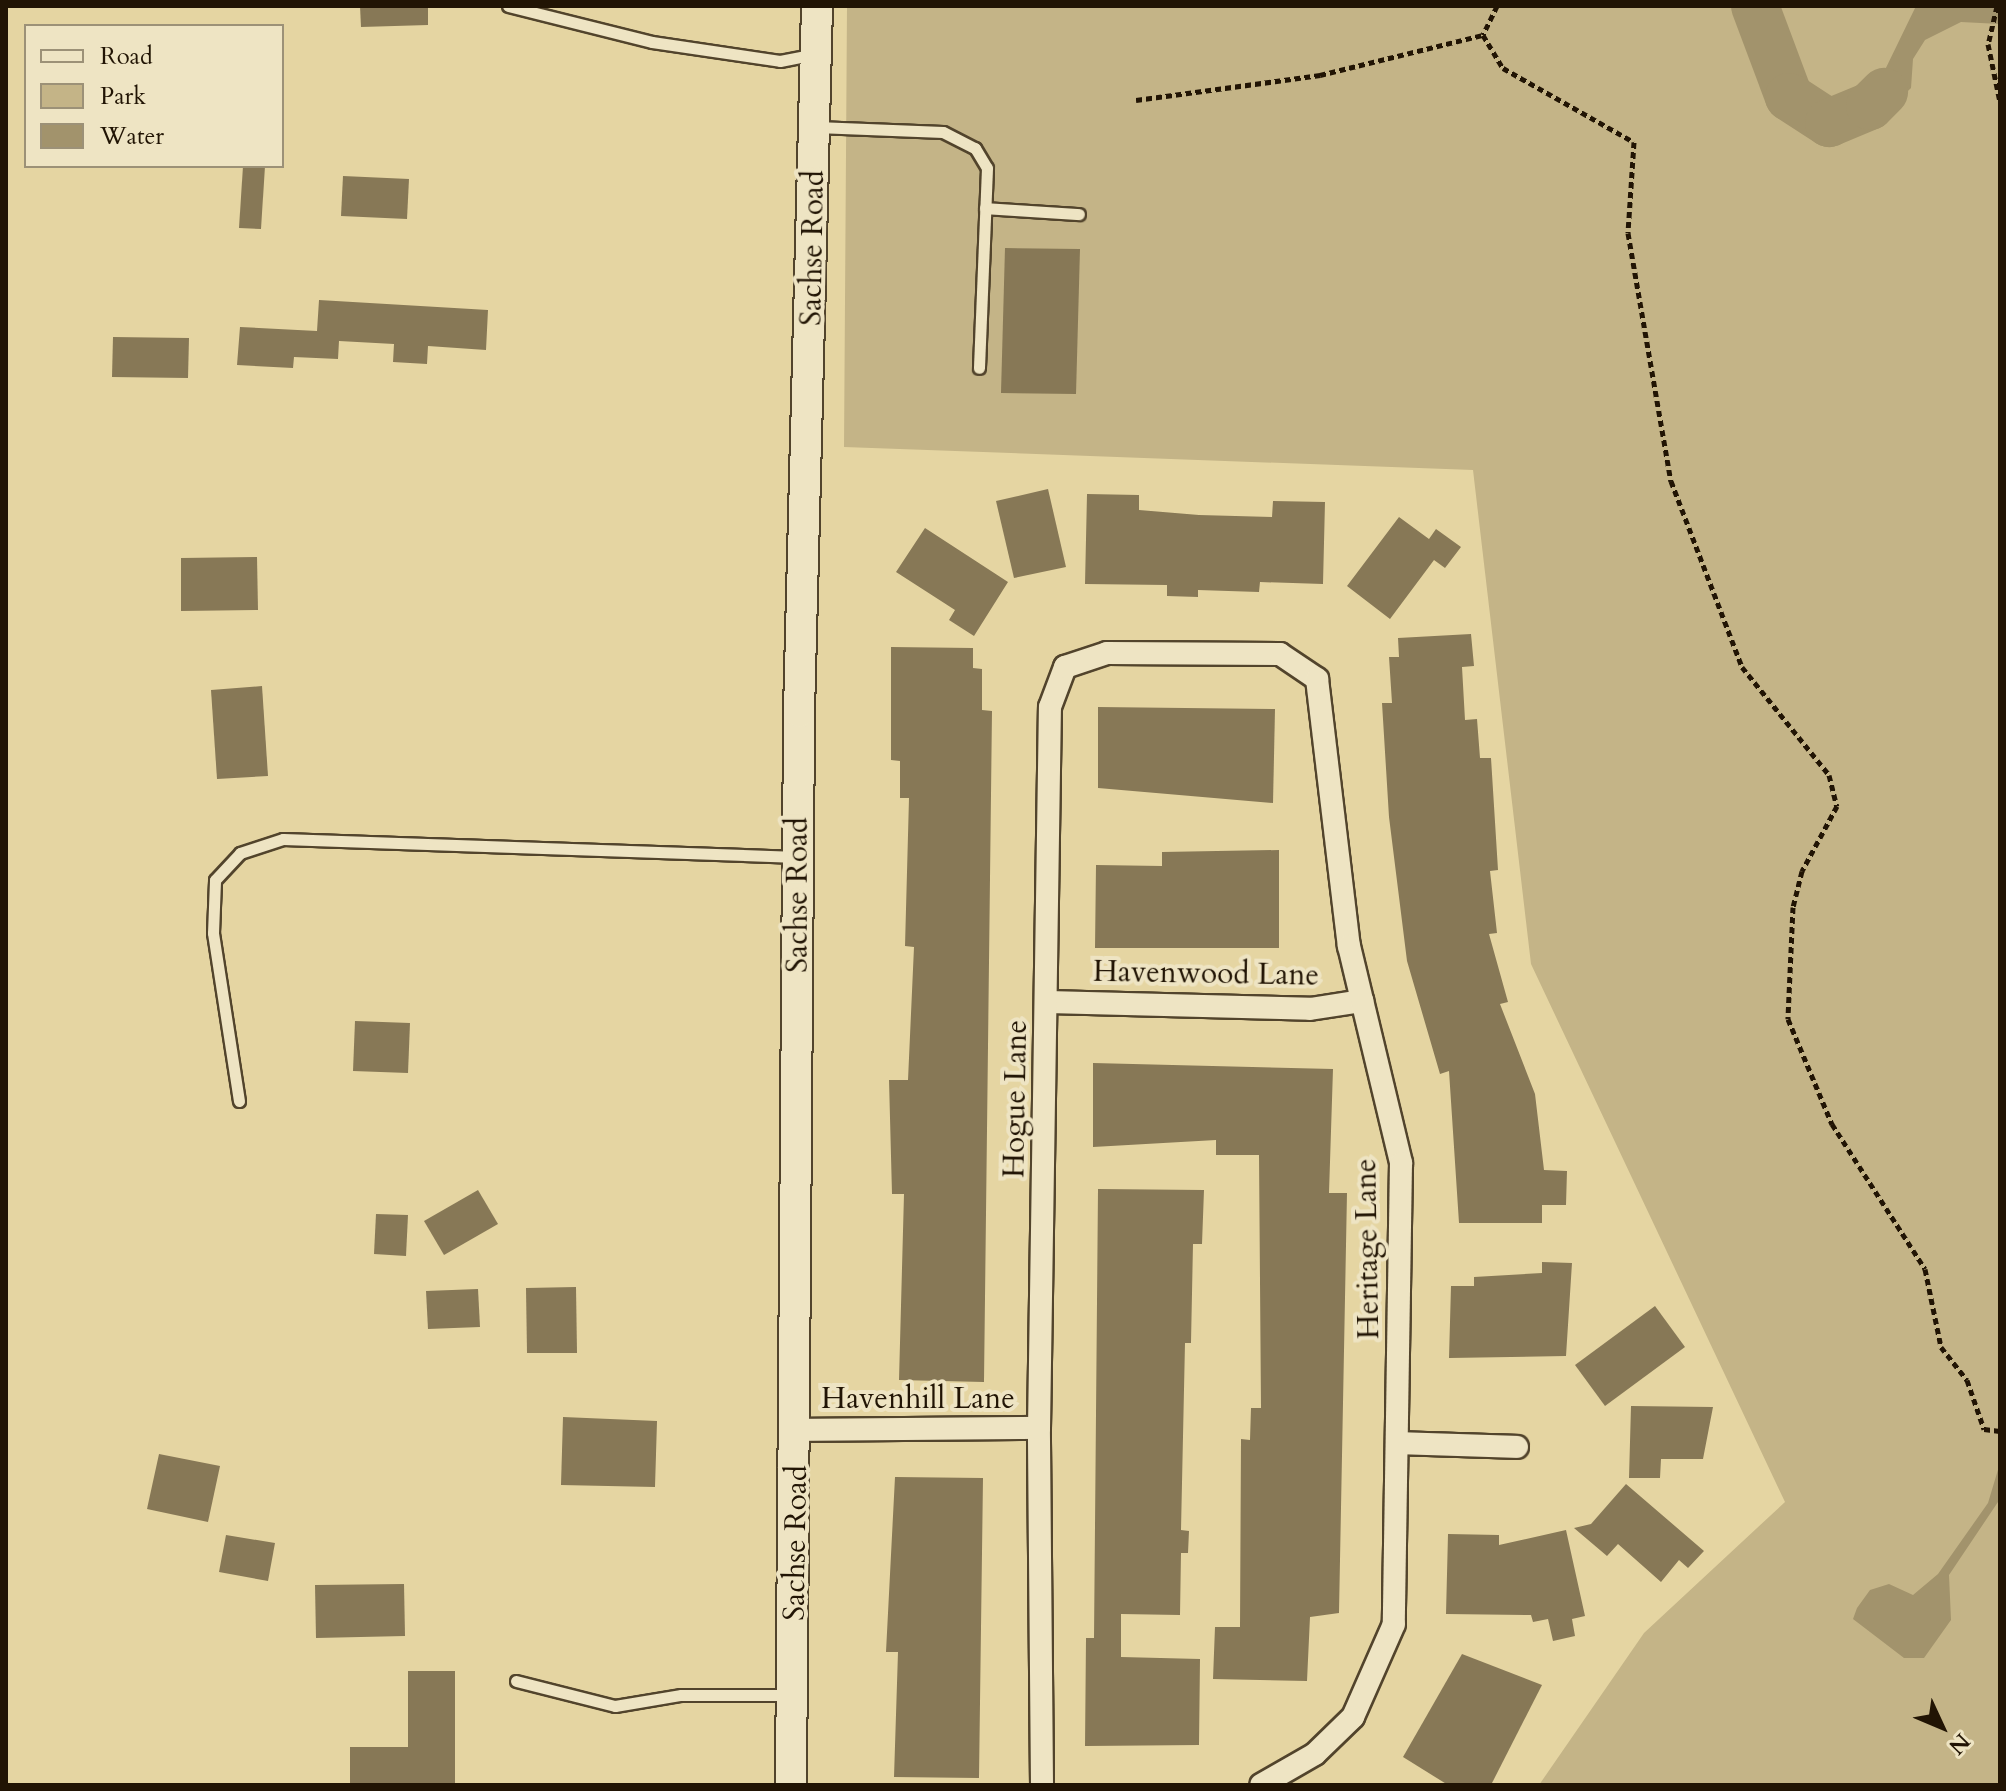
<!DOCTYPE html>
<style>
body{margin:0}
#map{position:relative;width:2006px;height:1791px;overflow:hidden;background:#e5d5a2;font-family:Cardo,serif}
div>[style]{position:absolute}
.green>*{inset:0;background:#c4b487}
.water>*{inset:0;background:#a2936c}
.river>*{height:48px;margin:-24px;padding:0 24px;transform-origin:24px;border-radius:24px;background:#a2936c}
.building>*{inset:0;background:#877856}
.path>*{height:5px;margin-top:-2.5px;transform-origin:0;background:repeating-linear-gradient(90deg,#211404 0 6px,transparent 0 10px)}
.roads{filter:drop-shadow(2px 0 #52442c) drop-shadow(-2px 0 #52442c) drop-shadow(0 2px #52442c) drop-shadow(0 -2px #52442c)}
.lane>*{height:11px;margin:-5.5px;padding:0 5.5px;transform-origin:5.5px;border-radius:5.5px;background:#eee4c3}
.street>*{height:22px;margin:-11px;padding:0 11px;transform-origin:11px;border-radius:11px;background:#eee4c3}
.secondary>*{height:30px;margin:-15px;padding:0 15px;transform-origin:15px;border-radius:15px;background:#eee4c3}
span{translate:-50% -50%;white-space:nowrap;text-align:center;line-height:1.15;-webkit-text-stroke:8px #eee4c3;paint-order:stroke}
.street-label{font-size:30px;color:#211404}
.frame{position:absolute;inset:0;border:8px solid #211404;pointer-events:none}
.legend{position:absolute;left:24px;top:24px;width:260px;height:144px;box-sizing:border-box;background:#eee4c3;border:2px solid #9c9177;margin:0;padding:10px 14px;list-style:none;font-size:24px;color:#211404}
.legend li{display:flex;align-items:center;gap:16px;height:40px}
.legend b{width:40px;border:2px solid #9c9177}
.north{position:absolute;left:1902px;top:1687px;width:80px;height:80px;-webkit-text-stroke:6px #eee4c3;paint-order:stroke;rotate:134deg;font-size:22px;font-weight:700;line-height:32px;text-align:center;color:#211404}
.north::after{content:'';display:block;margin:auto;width:28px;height:36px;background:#211404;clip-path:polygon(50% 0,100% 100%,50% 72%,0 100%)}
</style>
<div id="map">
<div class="green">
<div style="clip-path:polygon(847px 6px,2000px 6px,2000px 1785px,1539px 1785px,1644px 1633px,1785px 1502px,1531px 964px,1473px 470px,844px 447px)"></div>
</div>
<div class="water">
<div style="clip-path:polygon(1916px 6px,2000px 6px,2000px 24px,1961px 22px,1925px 40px,1913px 59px,1911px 88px,1876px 122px,1840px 138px,1829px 123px,1830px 102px,1882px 76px)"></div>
<div style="clip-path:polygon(2000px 1463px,2000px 1499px,1949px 1575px,1951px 1620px,1924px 1658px,1904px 1658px,1853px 1619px,1857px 1608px,1870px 1590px,1889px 1584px,1913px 1595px,1938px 1574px,1988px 1503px)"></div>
</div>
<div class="river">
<div style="left:1755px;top:6px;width:97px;rotate:69.5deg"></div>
<div style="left:1789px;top:97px;width:48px;rotate:33deg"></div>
<div style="left:1829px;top:123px;width:44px;rotate:-22.5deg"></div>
<div style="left:1870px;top:106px;width:20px;rotate:-45deg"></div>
</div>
<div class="building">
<div style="clip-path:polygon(360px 6px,428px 6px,428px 25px,361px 27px)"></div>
<div style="clip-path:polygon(243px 166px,265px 166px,261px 229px,239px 228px)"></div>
<div style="clip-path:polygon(343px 176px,409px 179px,407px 219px,341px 216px)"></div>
<div style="clip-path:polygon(1005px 248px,1080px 249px,1076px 394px,1001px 393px)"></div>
<div style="clip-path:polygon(319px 300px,488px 310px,486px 350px,428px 346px,427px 364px,393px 362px,394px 344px,339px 341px,338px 359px,294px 357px,293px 368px,237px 365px,240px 327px,317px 331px)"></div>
<div style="clip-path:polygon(113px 337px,189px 338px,188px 378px,112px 377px)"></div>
<div style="clip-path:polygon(1048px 489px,1066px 567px,1014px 578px,996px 501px)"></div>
<div style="clip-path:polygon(1087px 494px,1139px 495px,1139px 510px,1199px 515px,1272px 517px,1273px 501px,1325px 502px,1323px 584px,1260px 582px,1259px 592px,1198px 590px,1198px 597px,1167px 596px,1167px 585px,1085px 584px)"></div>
<div style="clip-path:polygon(1399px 517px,1429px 539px,1436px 529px,1461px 547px,1445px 568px,1434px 560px,1390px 619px,1347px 586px)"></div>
<div style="clip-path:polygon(925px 528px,1008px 582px,974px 636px,949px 620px,955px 610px,896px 572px)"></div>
<div style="clip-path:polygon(257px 557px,258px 610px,181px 611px,181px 558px)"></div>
<div style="clip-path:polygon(1471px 634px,1474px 666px,1462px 667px,1465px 720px,1477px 719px,1480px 758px,1491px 758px,1498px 870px,1490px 871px,1497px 933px,1489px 934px,1508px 1002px,1500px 1004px,1535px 1094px,1544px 1170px,1567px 1171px,1566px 1205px,1542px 1205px,1542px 1223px,1459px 1223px,1449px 1071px,1440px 1074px,1407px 961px,1389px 817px,1382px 703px,1392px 703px,1389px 657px,1399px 657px,1398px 638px)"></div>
<div style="clip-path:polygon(891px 647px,973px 648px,973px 668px,982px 669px,982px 710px,992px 711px,984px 1382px,899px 1380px,904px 1194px,892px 1194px,889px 1080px,908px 1080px,914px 947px,905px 946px,909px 798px,900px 798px,900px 761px,891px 760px)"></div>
<div style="clip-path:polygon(262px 686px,268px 776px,217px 779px,211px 690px)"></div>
<div style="clip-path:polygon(1098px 707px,1275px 709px,1273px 803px,1098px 788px)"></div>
<div style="clip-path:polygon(1279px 850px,1279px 948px,1095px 948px,1096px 865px,1162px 866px,1162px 852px)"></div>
<div style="clip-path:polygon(355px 1021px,410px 1023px,408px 1073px,353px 1071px)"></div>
<div style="clip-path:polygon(1093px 1063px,1333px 1069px,1329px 1193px,1347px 1193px,1339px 1613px,1310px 1617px,1307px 1681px,1213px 1679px,1215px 1627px,1240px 1627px,1241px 1439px,1250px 1440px,1251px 1408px,1261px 1408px,1259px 1155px,1216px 1155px,1216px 1140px,1093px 1147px)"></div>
<div style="clip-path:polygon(1098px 1189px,1204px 1190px,1202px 1244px,1193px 1244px,1191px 1343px,1185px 1343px,1181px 1530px,1189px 1531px,1188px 1553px,1181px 1553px,1180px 1615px,1121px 1614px,1121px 1657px,1200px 1659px,1199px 1745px,1085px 1746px,1086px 1638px,1094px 1638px)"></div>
<div style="clip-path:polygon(478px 1190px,498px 1224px,444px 1255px,424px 1221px)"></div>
<div style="clip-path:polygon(376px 1214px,408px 1215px,406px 1256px,374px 1254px)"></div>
<div style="clip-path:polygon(1542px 1262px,1572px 1263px,1566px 1356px,1449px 1358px,1451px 1286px,1474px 1286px,1474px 1277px,1542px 1273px)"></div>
<div style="clip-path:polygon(576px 1287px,577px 1353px,527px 1353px,526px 1288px)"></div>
<div style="clip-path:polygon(478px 1289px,480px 1327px,428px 1329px,426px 1291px)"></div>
<div style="clip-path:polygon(1655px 1306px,1685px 1347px,1605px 1406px,1575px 1365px)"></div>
<div style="clip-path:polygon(1631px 1406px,1713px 1407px,1703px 1459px,1661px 1459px,1660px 1478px,1629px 1478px)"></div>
<div style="clip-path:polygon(563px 1417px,657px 1421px,655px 1487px,561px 1485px)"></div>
<div style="clip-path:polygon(159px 1454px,220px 1466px,208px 1522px,147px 1509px)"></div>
<div style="clip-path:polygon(895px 1477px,983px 1478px,979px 1778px,894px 1777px,898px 1652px,886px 1652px)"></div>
<div style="clip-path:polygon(1626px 1484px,1704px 1551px,1688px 1568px,1679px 1560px,1661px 1582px,1618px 1544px,1607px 1556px,1574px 1528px,1591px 1524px)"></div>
<div style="clip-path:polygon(1566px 1530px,1585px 1616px,1572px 1619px,1575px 1636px,1553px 1641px,1548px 1619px,1533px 1622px,1531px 1615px,1446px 1614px,1448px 1534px,1499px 1535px,1499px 1545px)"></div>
<div style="clip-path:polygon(226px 1535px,275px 1543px,268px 1581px,219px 1572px)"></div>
<div style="clip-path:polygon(404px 1584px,405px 1636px,316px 1638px,315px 1585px)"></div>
<div style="clip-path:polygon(1462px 1654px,1542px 1685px,1491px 1785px,1448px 1785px,1403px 1757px)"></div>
<div style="clip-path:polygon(408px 1671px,455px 1671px,455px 1785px,350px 1785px,350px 1747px,408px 1747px)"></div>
</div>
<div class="path">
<div style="left:1497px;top:6px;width:32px;rotate:116deg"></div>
<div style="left:1483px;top:35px;width:39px;rotate:59deg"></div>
<div style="left:1503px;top:68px;width:150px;rotate:29.5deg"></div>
<div style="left:1634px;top:142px;width:91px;rotate:93.8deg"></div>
<div style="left:1628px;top:233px;width:252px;rotate:80.2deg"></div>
<div style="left:1671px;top:481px;width:199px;rotate:69.1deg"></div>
<div style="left:1742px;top:667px;width:139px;rotate:51.1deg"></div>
<div style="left:1829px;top:775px;width:32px;rotate:76deg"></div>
<div style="left:1837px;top:806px;width:74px;rotate:118.3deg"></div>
<div style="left:1802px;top:871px;width:37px;rotate:104deg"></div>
<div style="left:1793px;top:907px;width:112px;rotate:92.6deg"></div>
<div style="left:1788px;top:1019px;width:114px;rotate:67.3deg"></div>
<div style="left:1832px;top:1124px;width:172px;rotate:57.3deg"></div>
<div style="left:1925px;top:1269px;width:80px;rotate:78.4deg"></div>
<div style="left:1941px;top:1347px;width:42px;rotate:51.8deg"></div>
<div style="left:1967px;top:1380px;width:52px;rotate:70.9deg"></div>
<div style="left:1984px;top:1429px;width:16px;rotate:7deg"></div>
<div style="left:1997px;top:6px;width:39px;rotate:103deg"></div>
<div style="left:1988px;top:44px;width:59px;rotate:78.3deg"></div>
<div style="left:1136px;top:100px;width:186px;rotate:-7.7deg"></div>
<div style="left:1320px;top:75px;width:168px;rotate:-13.8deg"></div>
</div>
<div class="roads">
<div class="lane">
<div style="left:508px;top:6px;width:148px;rotate:14deg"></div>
<div style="left:652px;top:42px;width:129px;rotate:8.4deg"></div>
<div style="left:780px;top:61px;width:33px;rotate:-11deg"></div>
<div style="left:816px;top:127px;width:127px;rotate:2.3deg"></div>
<div style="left:943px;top:132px;width:36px;rotate:27deg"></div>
<div style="left:975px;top:148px;width:23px;rotate:59deg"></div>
<div style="left:987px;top:168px;width:200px;rotate:92.3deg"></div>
<div style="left:985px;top:208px;width:94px;rotate:3.7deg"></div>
<div style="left:239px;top:1101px;width:170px;rotate:-98.8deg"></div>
<div style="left:213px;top:933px;width:53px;rotate:-87.8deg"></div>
<div style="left:215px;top:880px;width:37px;rotate:-47deg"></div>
<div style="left:240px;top:853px;width:45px;rotate:-18deg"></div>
<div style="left:283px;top:839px;width:515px;rotate:2deg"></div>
<div style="left:516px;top:1681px;width:102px;rotate:14.2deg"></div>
<div style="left:615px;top:1706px;width:67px;rotate:-9.5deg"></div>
<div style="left:681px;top:1695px;width:107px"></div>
</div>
<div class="street">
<div style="left:1048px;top:1002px;width:262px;rotate:1.5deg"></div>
<div style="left:1310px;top:1009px;width:53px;rotate:-8.7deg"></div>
<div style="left:798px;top:1430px;width:241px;rotate:-0.5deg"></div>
<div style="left:1399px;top:1443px;width:118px;rotate:1.9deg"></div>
<div style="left:1042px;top:1785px;width:357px;rotate:-90.5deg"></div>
<div style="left:1039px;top:1428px;width:721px;rotate:-89.13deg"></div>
<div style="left:1050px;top:707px;width:43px;rotate:-69.4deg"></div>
<div style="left:1065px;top:667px;width:44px;rotate:-18.4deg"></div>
<div style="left:1107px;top:653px;width:173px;rotate:0.3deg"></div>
<div style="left:1280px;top:654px;width:45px;rotate:34deg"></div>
<div style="left:1317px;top:679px;width:269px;rotate:83.2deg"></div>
<div style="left:1349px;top:946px;width:223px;rotate:76.5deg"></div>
<div style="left:1401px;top:1163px;width:461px;rotate:90.9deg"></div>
<div style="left:1394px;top:1624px;width:102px;rotate:113.8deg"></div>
<div style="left:1353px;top:1717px;width:53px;rotate:135.8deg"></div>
<div style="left:1315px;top:1754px;width:62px;rotate:150.1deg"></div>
</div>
<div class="secondary">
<div style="left:791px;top:1785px;width:1073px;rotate:-89.57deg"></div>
<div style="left:799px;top:712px;width:706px;rotate:-88.54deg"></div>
</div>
</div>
<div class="street-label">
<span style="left:813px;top:248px;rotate:-89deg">Sachse Road</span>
<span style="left:798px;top:895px;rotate:-90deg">Sachse Road</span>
<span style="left:1206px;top:974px;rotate:1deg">Havenwood Lane</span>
<span style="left:1016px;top:1099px;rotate:-89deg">Hogue Lane</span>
<span style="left:1368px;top:1249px;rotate:-91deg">Heritage Lane</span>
<span style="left:918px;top:1399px">Havenhill Lane</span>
<span style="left:796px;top:1543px;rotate:-89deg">Sachse Road</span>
</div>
<div class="frame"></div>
<ul class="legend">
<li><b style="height:10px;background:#eee4c3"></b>Road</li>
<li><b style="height:22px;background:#c4b487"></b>Park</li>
<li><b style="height:22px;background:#a2936c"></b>Water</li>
</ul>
<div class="north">N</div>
</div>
